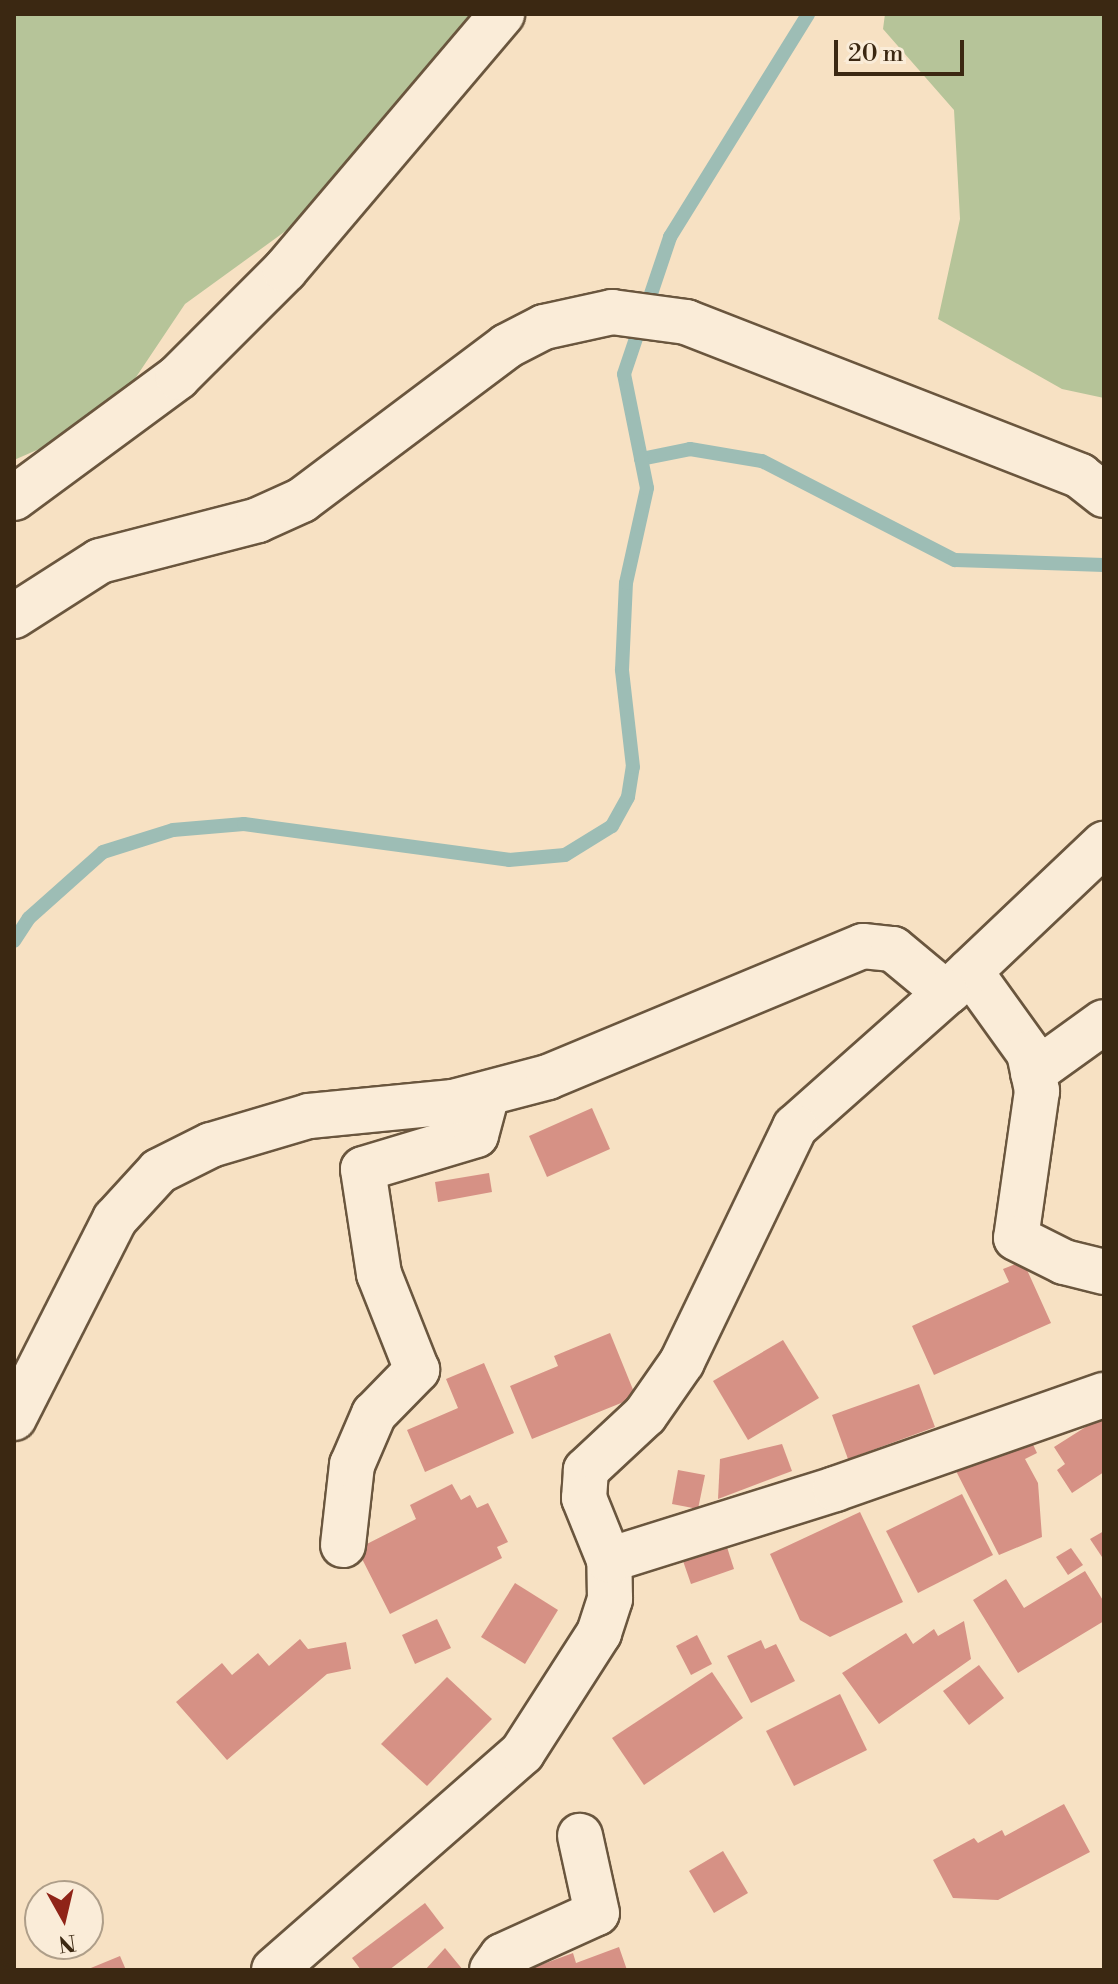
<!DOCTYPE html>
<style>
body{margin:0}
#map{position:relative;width:1118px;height:1984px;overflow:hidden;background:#f7e1c3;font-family:"Libre Bodoni",serif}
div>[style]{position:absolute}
.green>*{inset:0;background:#b6c499}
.stream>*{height:14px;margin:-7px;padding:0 7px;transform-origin:7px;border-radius:7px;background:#9dbdb5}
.building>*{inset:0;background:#d69185}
.roads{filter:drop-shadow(2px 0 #6a563e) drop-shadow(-2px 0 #6a563e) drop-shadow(0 2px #6a563e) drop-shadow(0 -2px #6a563e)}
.street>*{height:44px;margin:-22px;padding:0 22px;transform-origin:22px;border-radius:22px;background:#faecd8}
.secondary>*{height:44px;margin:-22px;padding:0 22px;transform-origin:22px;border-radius:22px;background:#faecd8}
span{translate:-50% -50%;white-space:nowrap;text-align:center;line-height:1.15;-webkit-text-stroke:6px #faecd8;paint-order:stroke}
.frame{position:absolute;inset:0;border:16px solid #3b2812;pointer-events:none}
.north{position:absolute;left:24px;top:1880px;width:80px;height:80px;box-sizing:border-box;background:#faecd8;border:2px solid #ae9e89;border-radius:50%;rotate:172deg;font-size:22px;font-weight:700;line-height:32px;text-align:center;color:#3b2812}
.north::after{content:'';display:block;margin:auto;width:28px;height:36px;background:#8f2418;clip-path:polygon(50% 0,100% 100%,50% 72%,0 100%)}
.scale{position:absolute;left:834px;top:40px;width:130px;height:36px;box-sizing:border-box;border:4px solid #3b2812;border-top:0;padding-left:10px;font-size:24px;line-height:28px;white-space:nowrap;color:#3b2812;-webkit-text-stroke:6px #faecd8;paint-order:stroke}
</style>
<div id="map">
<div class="green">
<div style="clip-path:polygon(14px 14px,471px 14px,442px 74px,316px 209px,185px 304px,108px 419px,14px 460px)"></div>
<div style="clip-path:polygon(885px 14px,1104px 14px,1104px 398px,1062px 389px,938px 319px,960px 219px,954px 110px,883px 29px)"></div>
</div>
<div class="stream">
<div style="left:641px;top:459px;width:50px;rotate:-11.5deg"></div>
<div style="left:690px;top:449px;width:73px;rotate:9.5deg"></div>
<div style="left:762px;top:461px;width:217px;rotate:27.2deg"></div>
<div style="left:955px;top:560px;width:149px;rotate:1.9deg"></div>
<div style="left:14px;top:941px;width:27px;rotate:-57deg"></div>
<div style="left:29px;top:918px;width:99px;rotate:-41.7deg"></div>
<div style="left:103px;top:852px;width:73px;rotate:-17.4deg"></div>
<div style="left:173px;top:830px;width:71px;rotate:-4.8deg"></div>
<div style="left:244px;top:824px;width:267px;rotate:7.7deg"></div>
<div style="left:509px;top:860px;width:56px;rotate:-5.1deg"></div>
<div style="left:565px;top:855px;width:55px;rotate:-31.7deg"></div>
<div style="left:612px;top:826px;width:33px;rotate:-61deg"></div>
<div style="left:628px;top:797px;width:30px;rotate:-81deg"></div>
<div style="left:633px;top:767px;width:98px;rotate:-96.5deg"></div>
<div style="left:622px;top:670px;width:87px;rotate:-87.4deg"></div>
<div style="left:626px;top:583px;width:97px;rotate:-77.5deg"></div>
<div style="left:647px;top:488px;width:116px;rotate:-101.4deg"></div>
<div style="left:624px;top:374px;width:145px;rotate:-71.4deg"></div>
<div style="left:670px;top:237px;width:262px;rotate:-58.2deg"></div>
</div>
<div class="building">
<div style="clip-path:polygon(592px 1108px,610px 1149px,547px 1177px,529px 1136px)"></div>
<div style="clip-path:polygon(489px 1173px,492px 1192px,438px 1202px,435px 1182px)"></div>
<div style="clip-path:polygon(1023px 1261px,1051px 1323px,934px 1375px,912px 1326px,1009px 1282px,1003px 1269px)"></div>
<div style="clip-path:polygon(610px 1333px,636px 1397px,532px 1439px,510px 1386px,558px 1366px,554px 1356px)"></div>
<div style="clip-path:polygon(783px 1340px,819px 1398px,748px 1440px,713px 1381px)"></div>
<div style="clip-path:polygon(484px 1363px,514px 1433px,425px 1472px,407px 1430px,458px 1408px,446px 1379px)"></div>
<div style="clip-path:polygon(919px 1384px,935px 1427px,848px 1459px,832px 1415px)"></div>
<div style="clip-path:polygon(1103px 1416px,1104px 1472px,1072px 1493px,1057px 1470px,1065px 1464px,1054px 1447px)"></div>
<div style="clip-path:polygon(1030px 1438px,1037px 1453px,1025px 1459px,1038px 1483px,1042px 1537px,999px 1555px,956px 1471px)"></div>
<div style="clip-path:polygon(782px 1444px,792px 1471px,718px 1499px,720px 1459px)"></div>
<div style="clip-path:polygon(678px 1470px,705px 1475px,698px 1509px,672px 1504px)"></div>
<div style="clip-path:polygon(452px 1484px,461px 1500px,470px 1495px,477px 1508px,488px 1503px,508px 1542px,497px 1547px,502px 1558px,390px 1614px,357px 1549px,416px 1519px,410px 1505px)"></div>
<div style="clip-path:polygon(962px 1494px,993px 1555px,918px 1593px,886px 1531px)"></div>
<div style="clip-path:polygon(860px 1512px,903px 1602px,830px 1637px,800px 1620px,770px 1554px)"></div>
<div style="clip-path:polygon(1104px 1531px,1104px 1560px,1090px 1539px)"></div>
<div style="clip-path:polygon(726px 1544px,734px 1569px,691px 1584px,682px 1558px)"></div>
<div style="clip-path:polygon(1071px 1548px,1083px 1565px,1068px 1575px,1056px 1557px)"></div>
<div style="clip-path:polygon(1085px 1571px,1104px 1602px,1104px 1621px,1018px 1673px,973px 1600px,1006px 1579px,1024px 1608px)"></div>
<div style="clip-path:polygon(515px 1583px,558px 1610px,525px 1664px,481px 1637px)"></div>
<div style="clip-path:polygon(437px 1619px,451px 1648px,415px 1664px,402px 1635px)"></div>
<div style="clip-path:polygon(964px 1621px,971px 1659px,879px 1724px,842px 1673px,906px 1633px,913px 1644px,934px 1629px,938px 1636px)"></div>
<div style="clip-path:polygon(697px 1635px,712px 1664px,691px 1675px,676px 1646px)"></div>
<div style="clip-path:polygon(300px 1639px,308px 1649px,346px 1642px,351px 1669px,327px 1674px,227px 1760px,176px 1702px,222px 1663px,232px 1675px,258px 1653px,269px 1666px)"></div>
<div style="clip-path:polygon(761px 1640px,765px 1649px,776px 1644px,795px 1681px,751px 1703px,727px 1656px)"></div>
<div style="clip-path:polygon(979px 1665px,1004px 1698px,969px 1725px,943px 1691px)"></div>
<div style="clip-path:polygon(712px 1672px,743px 1718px,644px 1785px,612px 1738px)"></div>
<div style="clip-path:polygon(447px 1677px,492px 1719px,427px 1786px,381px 1744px)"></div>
<div style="clip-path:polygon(840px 1694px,867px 1750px,794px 1786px,766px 1731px)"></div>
<div style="clip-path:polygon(1064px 1804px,1090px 1852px,998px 1900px,953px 1898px,933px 1860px,974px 1838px,978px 1843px,1002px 1830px,1005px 1836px)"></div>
<div style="clip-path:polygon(723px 1851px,748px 1893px,714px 1913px,689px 1871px)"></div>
<div style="clip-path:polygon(425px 1903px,444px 1928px,389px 1970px,361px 1970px,352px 1958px)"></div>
<div style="clip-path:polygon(619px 1947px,627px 1970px,527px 1970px,573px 1953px,576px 1963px)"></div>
<div style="clip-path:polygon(445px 1948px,463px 1970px,425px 1970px)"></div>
<div style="clip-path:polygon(120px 1956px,126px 1970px,86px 1970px)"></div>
</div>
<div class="roads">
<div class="street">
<div style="left:14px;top:616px;width:102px;rotate:-32.6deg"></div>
<div style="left:100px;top:561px;width:163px;rotate:-14.5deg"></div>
<div style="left:258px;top:520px;width:48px;rotate:-24.4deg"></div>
<div style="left:302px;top:500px;width:256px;rotate:-36.9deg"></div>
<div style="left:507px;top:346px;width:42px;rotate:-27.2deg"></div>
<div style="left:544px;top:327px;width:70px;rotate:-12.4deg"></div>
<div style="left:612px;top:312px;width:75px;rotate:7.7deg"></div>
<div style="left:686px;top:322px;width:423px;rotate:21.3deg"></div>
<div style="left:1080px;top:476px;width:31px;rotate:38deg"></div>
<div style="left:970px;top:971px;width:101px;rotate:54.3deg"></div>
<div style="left:1029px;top:1053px;width:39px;rotate:78deg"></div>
<div style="left:1037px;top:1091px;width:148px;rotate:98.1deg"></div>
<div style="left:1016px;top:1238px;width:54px;rotate:26.6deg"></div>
<div style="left:1064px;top:1262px;width:41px;rotate:14deg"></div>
<div style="left:949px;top:991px;width:214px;rotate:-43.5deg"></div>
<div style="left:1033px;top:1073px;width:87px;rotate:-35.7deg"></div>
<div style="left:343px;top:1545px;width:81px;rotate:-83.6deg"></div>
<div style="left:352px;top:1465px;width:56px;rotate:-66.7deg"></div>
<div style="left:374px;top:1414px;width:62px;rotate:-45.7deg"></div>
<div style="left:417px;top:1370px;width:103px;rotate:-111.6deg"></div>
<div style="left:379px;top:1274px;width:106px;rotate:-98.7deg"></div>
<div style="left:363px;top:1169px;width:118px;rotate:-16.7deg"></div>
<div style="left:476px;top:1135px;width:42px;rotate:-75deg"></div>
<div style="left:274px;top:1970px;width:330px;rotate:-41.2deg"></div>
<div style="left:522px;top:1753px;width:143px;rotate:-57.3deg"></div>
<div style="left:599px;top:1633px;width:36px;rotate:-72deg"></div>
<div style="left:610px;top:1599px;width:39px;rotate:-91deg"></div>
<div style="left:609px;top:1560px;width:237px;rotate:-17.4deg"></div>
<div style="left:835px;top:1489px;width:285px;rotate:-19.3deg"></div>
<div style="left:492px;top:1970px;width:17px;rotate:-54deg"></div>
<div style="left:502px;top:1956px;width:104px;rotate:-24.4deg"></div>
<div style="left:597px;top:1913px;width:79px;rotate:-102.4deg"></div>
</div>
<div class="secondary">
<div style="left:14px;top:498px;width:204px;rotate:-36.4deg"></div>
<div style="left:178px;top:377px;width:151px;rotate:-45deg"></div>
<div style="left:285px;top:270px;width:336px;rotate:-49.7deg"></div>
<div style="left:14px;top:1418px;width:223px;rotate:-63.1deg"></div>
<div style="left:115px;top:1219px;width:65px;rotate:-47.5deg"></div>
<div style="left:159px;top:1171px;width:58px;rotate:-26.6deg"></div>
<div style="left:211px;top:1145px;width:102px;rotate:-16.5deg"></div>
<div style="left:309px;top:1116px;width:145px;rotate:-5.6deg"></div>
<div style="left:453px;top:1102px;width:98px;rotate:-14.7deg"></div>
<div style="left:548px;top:1077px;width:341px;rotate:-22.6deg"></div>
<div style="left:863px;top:946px;width:30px;rotate:6deg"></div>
<div style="left:893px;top:949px;width:69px;rotate:39.7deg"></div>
<div style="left:946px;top:993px;width:202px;rotate:138.4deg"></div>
<div style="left:795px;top:1127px;width:261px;rotate:115.7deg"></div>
<div style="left:682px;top:1362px;width:65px;rotate:124.9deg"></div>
<div style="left:645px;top:1415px;width:81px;rotate:137deg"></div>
<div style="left:586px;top:1470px;width:28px;rotate:94deg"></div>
<div style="left:584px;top:1498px;width:67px;rotate:68deg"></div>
</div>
</div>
<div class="frame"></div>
<div class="north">N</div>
<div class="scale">20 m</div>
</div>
